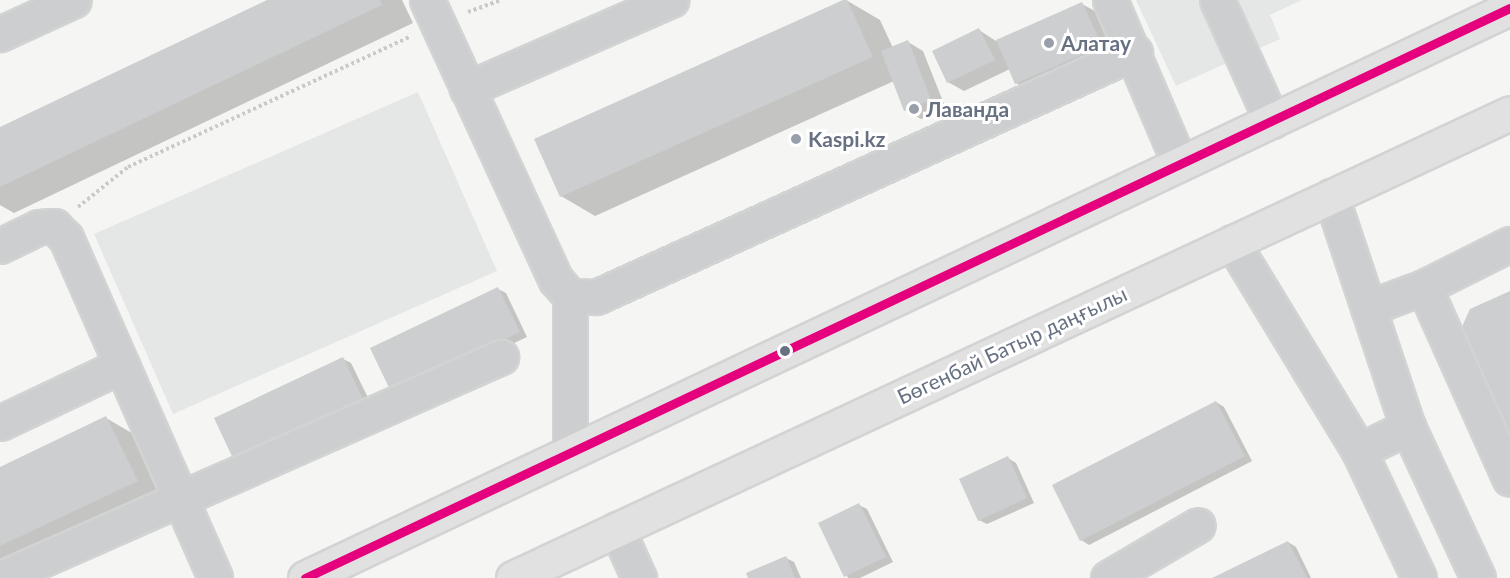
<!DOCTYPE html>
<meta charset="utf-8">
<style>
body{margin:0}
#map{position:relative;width:1510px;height:578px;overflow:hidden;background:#f5f5f4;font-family:Lato,sans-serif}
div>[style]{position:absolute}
.built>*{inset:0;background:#e5e6e6}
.shadow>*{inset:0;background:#0003}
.building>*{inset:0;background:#cdcecf}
.path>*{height:4px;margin-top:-2px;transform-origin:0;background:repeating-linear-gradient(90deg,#cacacb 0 3px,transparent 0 6px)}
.roads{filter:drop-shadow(2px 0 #d2d3d3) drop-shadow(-2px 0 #d2d3d3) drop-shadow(0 2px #d2d3d3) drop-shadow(0 -2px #d2d3d3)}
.minor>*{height:33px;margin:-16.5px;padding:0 16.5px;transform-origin:16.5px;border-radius:16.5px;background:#cdcecf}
.major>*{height:33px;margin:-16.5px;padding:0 16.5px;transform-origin:16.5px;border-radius:16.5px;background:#e1e1e1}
.bus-1>*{height:9px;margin:-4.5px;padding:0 4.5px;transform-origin:4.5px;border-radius:4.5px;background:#e5007d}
.dots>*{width:16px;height:16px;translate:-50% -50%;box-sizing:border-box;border:3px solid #fff;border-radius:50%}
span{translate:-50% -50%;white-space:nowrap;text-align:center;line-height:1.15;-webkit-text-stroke:6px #fff;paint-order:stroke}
.poi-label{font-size:21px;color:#677182;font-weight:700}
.left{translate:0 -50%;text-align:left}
.street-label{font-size:21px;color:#677182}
</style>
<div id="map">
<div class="built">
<div style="clip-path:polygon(1136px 0,1302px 0,1270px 15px,1280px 39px,1176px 86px)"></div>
<div style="clip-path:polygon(418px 92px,497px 271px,173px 414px,94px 234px)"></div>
</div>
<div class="shadow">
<div style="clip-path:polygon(271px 0,402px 0,413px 23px,14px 213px,0 205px,0 129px)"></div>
<div style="clip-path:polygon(846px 0,880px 20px,893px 48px,908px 42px,923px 51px,946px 109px,921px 119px,905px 110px,894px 81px,595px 216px,561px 196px)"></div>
<div style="clip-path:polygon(1082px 4px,1104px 16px,1123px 59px,1039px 96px,1016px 83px,1010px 69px,964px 91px,948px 82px,979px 30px,996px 41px)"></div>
<div style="clip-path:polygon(498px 289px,506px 293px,527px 337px,401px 397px)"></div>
<div style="clip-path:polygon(343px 359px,351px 363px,374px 410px,246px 471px)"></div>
<div style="clip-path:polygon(1216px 402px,1224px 407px,1252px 461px,1089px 545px,1081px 540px)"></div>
<div style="clip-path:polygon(106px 418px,137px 436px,168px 499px,0 578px,0 469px)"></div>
<div style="clip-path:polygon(1008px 458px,1016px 463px,1034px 503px,987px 524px,979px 520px)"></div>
<div style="clip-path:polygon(859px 505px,867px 509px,893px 562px,860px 578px,848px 578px,820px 524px)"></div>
<div style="clip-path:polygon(1288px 542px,1296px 547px,1311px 578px,1215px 578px)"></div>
<div style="clip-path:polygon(786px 558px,794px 562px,801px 578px,749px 578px)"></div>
</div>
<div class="building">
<div style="clip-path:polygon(267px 0,380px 0,382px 5px,0 187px,0 127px)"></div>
<div style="clip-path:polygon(843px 0,847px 0,873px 57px,560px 197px,534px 139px)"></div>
<div style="clip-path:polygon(1082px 2px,1102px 46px,1015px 84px,996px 40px)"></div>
<div style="clip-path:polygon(979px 28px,995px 60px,947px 83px,932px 51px)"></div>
<div style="clip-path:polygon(908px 40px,931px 100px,904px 111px,881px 51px)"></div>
<div style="clip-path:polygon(498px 287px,520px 332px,392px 394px,370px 348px)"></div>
<div style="clip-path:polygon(1510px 291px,1510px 440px,1460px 331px,1470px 309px)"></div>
<div style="clip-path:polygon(343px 357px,366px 406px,237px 467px,214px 418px)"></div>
<div style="clip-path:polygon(1216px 401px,1245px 456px,1080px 541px,1052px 485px)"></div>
<div style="clip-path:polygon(106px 416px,138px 481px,0 546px,0 467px)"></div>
<div style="clip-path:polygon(1008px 456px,1027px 498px,978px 521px,959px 479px)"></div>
<div style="clip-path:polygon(859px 503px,886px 557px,844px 577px,818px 523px)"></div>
<div style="clip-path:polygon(1288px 541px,1307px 578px,1212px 578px)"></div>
<div style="clip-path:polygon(786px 556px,795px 578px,748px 578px,746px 573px)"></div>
</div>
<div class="path">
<div style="left:468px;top:12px;width:35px;rotate:-20deg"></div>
<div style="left:78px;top:207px;width:64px;rotate:-38.7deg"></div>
<div style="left:128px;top:167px;width:310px;rotate:-24.8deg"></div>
</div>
<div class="roads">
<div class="minor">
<div style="left:427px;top:0;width:308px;rotate:65.3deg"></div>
<div style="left:556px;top:280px;width:21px;rotate:49deg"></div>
<div style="left:570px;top:296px;width:26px;rotate:2deg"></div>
<div style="left:596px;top:297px;width:592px;rotate:-24.44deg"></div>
<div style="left:1110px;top:0;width:178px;rotate:66.9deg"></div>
<div style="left:1217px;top:0;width:133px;rotate:65.6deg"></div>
<div style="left:0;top:34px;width:81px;rotate:-24.7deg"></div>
<div style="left:467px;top:89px;width:223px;rotate:-23.6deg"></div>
<div style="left:1331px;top:196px;width:243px;rotate:71.6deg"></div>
<div style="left:1408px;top:427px;width:166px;rotate:65.1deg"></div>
<div style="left:1232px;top:242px;width:245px;rotate:58.7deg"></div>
<div style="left:1359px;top:451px;width:140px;rotate:64.7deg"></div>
<div style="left:0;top:246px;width:43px;rotate:-26deg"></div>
<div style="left:39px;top:227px;width:15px;rotate:-4deg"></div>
<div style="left:54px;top:226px;width:17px;rotate:45deg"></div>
<div style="left:66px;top:238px;width:371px;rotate:66.3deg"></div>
<div style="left:1424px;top:287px;width:210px;rotate:65.9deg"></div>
<div style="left:1368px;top:308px;width:60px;rotate:-20.6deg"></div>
<div style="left:1424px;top:287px;width:96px;rotate:-26.6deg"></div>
<div style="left:0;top:423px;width:135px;rotate:-25.4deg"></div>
<div style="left:1359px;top:451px;width:55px;rotate:-26.1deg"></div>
<div style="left:570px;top:452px;width:156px;rotate:-90deg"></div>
<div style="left:617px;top:529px;width:54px;rotate:65.8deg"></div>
<div style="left:1px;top:578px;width:547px;rotate:-23.85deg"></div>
<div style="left:1108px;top:578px;width:104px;rotate:-30.5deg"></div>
</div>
<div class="major">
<div style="left:305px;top:578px;width:1333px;rotate:-25.32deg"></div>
<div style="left:513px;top:578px;width:1100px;rotate:-25deg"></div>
</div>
</div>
<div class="bus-1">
<div style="left:305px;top:578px;width:1333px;rotate:-25.32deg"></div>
</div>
<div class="dots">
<div style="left:1049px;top:43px;background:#999faa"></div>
<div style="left:914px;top:109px;background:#999faa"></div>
<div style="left:796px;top:139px;background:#999faa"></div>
<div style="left:785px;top:351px;background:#677182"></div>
</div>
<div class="poi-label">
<span class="left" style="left:1061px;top:43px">Алатау</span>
<span class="left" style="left:926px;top:109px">Лаванда</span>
<span class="left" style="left:808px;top:139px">Kaspi.kz</span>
</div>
<div class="street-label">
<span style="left:1012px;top:345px;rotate:-25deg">Бөгенбай Батыр даңғылы</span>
</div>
</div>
